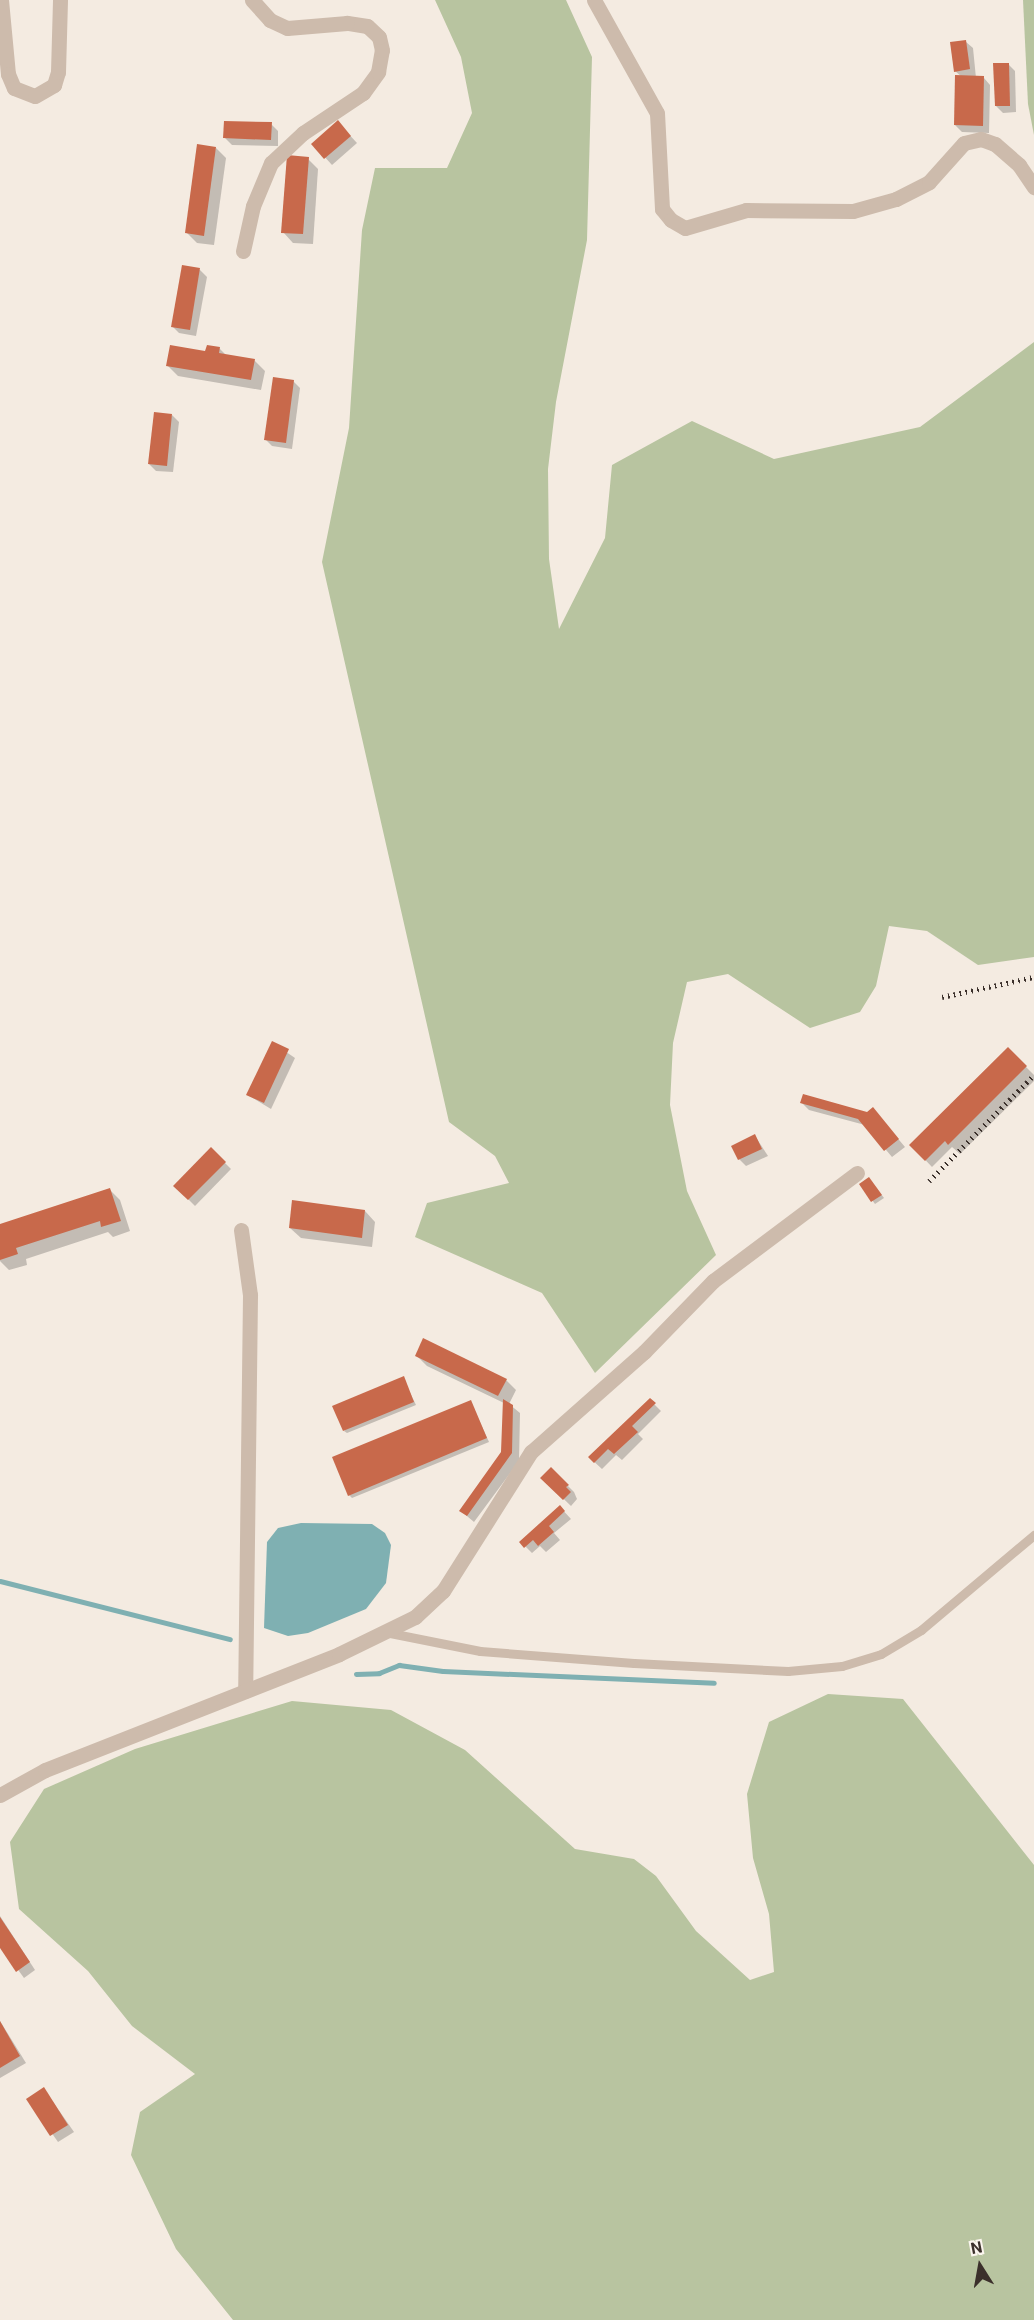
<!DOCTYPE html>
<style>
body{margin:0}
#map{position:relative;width:1034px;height:2320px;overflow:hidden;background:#f4ebe1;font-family:Roboto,sans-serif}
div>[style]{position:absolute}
.green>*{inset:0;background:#b8c4a0}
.water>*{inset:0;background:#7fb0b2}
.shadow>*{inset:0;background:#0003}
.stream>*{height:5px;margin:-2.5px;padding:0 2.5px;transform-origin:2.5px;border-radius:2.5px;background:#7fb0b2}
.building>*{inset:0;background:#c8694b}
.lane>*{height:9px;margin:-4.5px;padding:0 4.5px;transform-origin:4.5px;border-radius:4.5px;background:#cdbbac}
.street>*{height:15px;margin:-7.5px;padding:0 7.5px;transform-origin:7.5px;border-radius:7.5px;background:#cdbbac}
.rail>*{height:4.5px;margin-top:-2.25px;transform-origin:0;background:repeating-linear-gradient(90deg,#3b302b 0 1.5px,transparent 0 6px)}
span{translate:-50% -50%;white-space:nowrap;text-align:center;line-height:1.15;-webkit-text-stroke:4.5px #fbf5ee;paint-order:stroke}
.north{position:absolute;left:950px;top:2236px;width:60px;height:60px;-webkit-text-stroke:4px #fbf5ee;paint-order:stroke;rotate:349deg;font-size:16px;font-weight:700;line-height:24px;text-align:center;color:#3b302b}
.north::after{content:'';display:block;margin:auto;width:21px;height:27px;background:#3b302b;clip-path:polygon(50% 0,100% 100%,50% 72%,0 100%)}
</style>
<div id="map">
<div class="green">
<div style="clip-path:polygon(435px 0,566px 0,592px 57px,587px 240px,556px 402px,548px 469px,549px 559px,559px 629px,605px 538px,612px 465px,692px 421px,774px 459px,920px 427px,1034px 342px,1034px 957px,978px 965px,927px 931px,889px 926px,876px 986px,860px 1012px,810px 1028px,728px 974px,687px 982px,673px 1043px,670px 1105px,687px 1191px,716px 1255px,595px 1373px,542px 1293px,415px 1237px,427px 1203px,509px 1183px,495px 1156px,449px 1122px,322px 562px,349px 428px,362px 230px,375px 168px,447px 168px,472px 113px,461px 57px)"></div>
<div style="clip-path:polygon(1023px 0,1034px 0,1034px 135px,1028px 104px)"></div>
<div style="clip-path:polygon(828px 1694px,903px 1699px,1034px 1865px,1034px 2320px,233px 2320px,176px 2249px,131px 2155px,140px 2112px,195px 2074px,132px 2026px,88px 1971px,19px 1909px,10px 1842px,44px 1789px,135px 1749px,292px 1701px,391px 1710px,465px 1750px,575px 1849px,634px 1859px,656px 1876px,696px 1931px,750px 1980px,774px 1972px,769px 1914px,753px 1858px,747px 1794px,769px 1722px)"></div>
</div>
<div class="water">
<div style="clip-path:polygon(301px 1523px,372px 1524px,385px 1533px,391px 1545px,386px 1583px,366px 1609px,308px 1633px,288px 1636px,264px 1628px,267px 1542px,278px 1528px)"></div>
</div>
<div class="shadow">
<div style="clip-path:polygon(966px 42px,973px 48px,976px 78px,984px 78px,990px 85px,989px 133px,962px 132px,955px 125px,962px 77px,955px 71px)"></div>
<div style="clip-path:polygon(1008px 64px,1015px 71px,1016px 112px,1003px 113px,996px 106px)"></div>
<div style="clip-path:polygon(271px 124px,278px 131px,278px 146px,232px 145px,225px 138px)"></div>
<div style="clip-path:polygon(344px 129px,357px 143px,332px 165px,313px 144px)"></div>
<div style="clip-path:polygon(216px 148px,226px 158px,214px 245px,197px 243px,186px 232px)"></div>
<div style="clip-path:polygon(308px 159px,318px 169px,313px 244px,293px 243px,283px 232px)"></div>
<div style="clip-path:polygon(183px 267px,200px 270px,207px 277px,196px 336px,179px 333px,172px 326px)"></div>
<div style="clip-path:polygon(219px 348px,226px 355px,254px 360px,265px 371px,261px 390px,178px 376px,168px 366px)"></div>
<div style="clip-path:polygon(293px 381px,300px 388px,292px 449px,272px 446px,266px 440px)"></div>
<div style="clip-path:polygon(172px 415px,179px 422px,173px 472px,156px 471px,149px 464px)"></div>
<div style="clip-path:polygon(273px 1043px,295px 1058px,271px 1109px,248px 1095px)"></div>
<div style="clip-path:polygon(1008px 1049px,1034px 1075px,1034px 1081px,960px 1154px,952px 1147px,932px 1167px,911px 1145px)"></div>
<div style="clip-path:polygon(802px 1103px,879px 1116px,905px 1147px,892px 1157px,865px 1125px,809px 1110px)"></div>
<div style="clip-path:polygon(755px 1136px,768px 1156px,746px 1166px,739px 1159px)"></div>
<div style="clip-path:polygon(211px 1149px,231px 1169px,195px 1206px,175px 1186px)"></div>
<div style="clip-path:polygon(872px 1182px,884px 1198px,875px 1204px,861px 1185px)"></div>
<div style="clip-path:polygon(109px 1189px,120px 1200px,130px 1231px,113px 1237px,108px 1232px,26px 1259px,27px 1265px,9px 1270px,0 1261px,0 1225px)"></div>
<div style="clip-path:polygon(365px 1211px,375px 1222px,372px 1247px,301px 1238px,290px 1228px)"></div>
<div style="clip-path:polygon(416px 1355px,506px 1380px,516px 1390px,509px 1404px,520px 1413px,519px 1461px,474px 1522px,461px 1511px,503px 1453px,504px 1403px,427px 1366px)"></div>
<div style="clip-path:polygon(403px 1378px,416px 1405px,347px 1433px,344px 1431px)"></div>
<div style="clip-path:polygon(650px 1400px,661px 1411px,638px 1434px,643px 1439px,622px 1460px,616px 1455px,602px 1469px,590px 1458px)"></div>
<div style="clip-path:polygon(471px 1402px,489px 1442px,352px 1498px,349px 1495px)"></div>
<div style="clip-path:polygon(551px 1469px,574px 1492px,577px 1499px,571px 1506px,542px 1478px)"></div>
<div style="clip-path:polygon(560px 1507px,571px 1519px,554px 1533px,560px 1540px,546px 1552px,540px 1546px,532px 1553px,521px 1542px)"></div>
<div style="clip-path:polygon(0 1916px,35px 1970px,24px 1978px,0 1945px)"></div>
<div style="clip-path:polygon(0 2021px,26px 2063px,0 2078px)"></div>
<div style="clip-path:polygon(44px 2089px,74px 2132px,58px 2142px,28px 2099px)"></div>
</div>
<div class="stream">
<div style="left:0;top:1581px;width:237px;rotate:14.2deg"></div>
<div style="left:356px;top:1674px;width:23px;rotate:-2deg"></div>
<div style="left:379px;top:1673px;width:22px;rotate:-22deg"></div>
<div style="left:399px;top:1665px;width:44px;rotate:7.8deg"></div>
<div style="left:443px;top:1671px;width:271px;rotate:2.5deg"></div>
</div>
<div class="building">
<div style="clip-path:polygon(966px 40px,970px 69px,954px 72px,950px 42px)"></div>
<div style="clip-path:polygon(993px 63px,1009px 63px,1010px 106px,995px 106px)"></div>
<div style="clip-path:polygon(955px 75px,984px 76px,983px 126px,954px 125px)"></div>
<div style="clip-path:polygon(338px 120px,351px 136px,324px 159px,311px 144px)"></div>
<div style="clip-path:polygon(224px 121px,272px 122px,271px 140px,223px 138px)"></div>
<div style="clip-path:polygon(197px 144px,216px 147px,204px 236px,185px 233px)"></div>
<div style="clip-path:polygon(287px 155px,309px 157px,303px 234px,281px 233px)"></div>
<div style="clip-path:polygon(182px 265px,200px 268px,190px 330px,171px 327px)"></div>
<div style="clip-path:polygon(170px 345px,205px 351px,207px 345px,220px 347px,219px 353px,255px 359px,251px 380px,166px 366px)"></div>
<div style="clip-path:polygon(273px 377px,294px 380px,286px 443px,264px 440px)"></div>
<div style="clip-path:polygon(154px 412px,172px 414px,167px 466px,148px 464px)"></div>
<div style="clip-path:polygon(272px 1041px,289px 1049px,264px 1103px,246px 1095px)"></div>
<div style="clip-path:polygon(1008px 1047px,1027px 1066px,948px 1145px,945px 1141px,925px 1161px,909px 1145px)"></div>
<div style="clip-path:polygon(803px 1094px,867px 1112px,873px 1107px,899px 1139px,884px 1151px,858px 1119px,800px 1103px)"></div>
<div style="clip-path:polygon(755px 1134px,762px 1149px,738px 1160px,731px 1146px)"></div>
<div style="clip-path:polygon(211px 1147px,226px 1162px,188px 1200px,173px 1186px)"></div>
<div style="clip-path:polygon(869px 1177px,882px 1195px,871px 1202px,859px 1184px)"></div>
<div style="clip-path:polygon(110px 1188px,121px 1221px,101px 1227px,100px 1221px,16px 1248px,18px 1254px,0 1260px,0 1224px)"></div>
<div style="clip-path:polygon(292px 1200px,365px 1210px,362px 1238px,289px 1228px)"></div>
<div style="clip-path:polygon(423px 1338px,507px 1379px,498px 1396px,415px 1356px)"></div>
<div style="clip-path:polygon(404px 1376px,414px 1402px,343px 1431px,332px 1406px)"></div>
<div style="clip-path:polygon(650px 1398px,656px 1403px,632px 1426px,638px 1432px,614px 1454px,608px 1449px,594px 1463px,588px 1457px)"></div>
<div style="clip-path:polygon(503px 1399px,513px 1405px,512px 1453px,467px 1516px,459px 1511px,501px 1452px)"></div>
<div style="clip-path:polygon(471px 1400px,487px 1438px,348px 1496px,332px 1457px)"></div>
<div style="clip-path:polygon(551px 1467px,569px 1485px,566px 1487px,571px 1492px,563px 1500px,540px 1478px)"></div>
<div style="clip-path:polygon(560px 1505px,565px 1511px,549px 1526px,554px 1532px,538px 1546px,533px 1540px,524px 1548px,519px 1542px)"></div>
<div style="clip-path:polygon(0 1917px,30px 1962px,16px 1972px,0 1948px)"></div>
<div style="clip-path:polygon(0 2021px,20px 2056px,0 2068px)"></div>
<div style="clip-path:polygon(44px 2087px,68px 2125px,50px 2136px,26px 2099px)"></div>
</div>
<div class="lane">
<div style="left:385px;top:1632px;width:97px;rotate:11.3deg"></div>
<div style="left:480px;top:1651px;width:154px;rotate:4.5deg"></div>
<div style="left:634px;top:1663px;width:154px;rotate:3deg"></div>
<div style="left:788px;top:1671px;width:54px;rotate:-5.3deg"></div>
<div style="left:842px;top:1666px;width:41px;rotate:-17.1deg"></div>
<div style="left:881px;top:1654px;width:47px;rotate:-31deg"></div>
<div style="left:921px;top:1630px;width:148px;rotate:-40.1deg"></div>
</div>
<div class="street">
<div style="left:1px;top:0;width:74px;rotate:84.6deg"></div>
<div style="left:8px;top:74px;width:15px;rotate:67deg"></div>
<div style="left:14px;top:88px;width:22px;rotate:21deg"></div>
<div style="left:35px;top:96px;width:22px;rotate:-30deg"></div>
<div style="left:54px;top:85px;width:14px;rotate:-73deg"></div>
<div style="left:58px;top:72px;width:72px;rotate:-88.4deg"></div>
<div style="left:594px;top:0;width:129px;rotate:60.9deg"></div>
<div style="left:657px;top:113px;width:96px;rotate:87deg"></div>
<div style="left:662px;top:209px;width:14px;rotate:51deg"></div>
<div style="left:671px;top:220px;width:16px;rotate:30deg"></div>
<div style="left:685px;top:228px;width:64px;rotate:-16.4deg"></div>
<div style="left:746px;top:210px;width:107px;rotate:0.5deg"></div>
<div style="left:853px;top:211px;width:45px;rotate:-15.6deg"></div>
<div style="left:896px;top:199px;width:37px;rotate:-27deg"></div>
<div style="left:929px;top:182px;width:52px;rotate:-48.1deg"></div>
<div style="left:964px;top:143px;width:17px;rotate:-13deg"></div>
<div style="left:981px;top:139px;width:15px;rotate:20deg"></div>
<div style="left:995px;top:144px;width:32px;rotate:41deg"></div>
<div style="left:1019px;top:165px;width:27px;rotate:56deg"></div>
<div style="left:243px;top:251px;width:46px;rotate:-77.5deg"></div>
<div style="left:253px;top:206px;width:47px;rotate:-67.3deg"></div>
<div style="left:271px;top:163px;width:44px;rotate:-43.2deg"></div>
<div style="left:303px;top:133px;width:72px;rotate:-33.7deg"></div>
<div style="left:363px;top:93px;width:26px;rotate:-54deg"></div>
<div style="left:378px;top:72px;width:22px;rotate:-80deg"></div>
<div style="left:382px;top:50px;width:13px;rotate:-103deg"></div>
<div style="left:379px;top:37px;width:16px;rotate:-137deg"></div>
<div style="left:367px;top:26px;width:20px;rotate:-171deg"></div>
<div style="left:347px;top:23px;width:60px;rotate:175.2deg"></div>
<div style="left:287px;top:28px;width:19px;rotate:-155deg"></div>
<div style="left:270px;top:20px;width:27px;rotate:-132deg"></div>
<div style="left:241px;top:1230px;width:66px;rotate:82.1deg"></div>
<div style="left:250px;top:1295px;width:396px;rotate:90.7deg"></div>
<div style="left:0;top:1795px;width:51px;rotate:-29.1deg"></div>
<div style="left:45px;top:1770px;width:316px;rotate:-21.5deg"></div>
<div style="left:339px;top:1654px;width:85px;rotate:-26deg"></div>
<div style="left:415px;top:1617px;width:38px;rotate:-43deg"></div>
<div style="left:443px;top:1591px;width:165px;rotate:-57.7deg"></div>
<div style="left:531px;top:1452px;width:151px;rotate:-41.5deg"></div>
<div style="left:644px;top:1352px;width:99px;rotate:-45.8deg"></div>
<div style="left:713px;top:1281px;width:180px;rotate:-36.9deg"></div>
</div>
<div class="rail">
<div style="left:942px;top:997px;width:94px;rotate:-12.3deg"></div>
<div style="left:929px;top:1181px;width:149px;rotate:-45.3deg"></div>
</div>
<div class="north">N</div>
</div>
